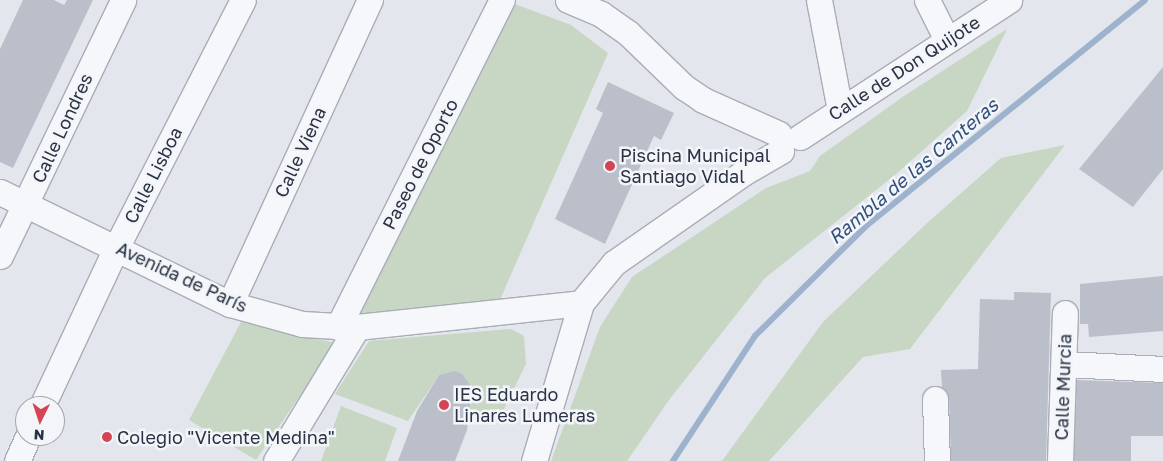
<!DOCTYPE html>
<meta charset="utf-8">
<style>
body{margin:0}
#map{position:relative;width:1163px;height:461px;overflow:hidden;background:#e3e6ec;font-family:"Golos Text",sans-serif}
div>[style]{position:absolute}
.green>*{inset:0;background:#c8d6c4}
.stream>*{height:5.5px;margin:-2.75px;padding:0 2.75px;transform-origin:2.75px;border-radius:2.75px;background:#9db2cd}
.building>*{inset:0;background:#babfca}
.roads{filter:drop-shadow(1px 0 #a8adb7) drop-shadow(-1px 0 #a8adb7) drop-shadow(0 1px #a8adb7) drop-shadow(0 -1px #a8adb7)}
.minor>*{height:25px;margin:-12.5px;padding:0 12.5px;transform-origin:12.5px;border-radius:12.5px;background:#f6f7fa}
.dots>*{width:14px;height:14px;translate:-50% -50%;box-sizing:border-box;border:2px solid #f3f5f9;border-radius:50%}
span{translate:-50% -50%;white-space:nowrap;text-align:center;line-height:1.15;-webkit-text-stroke:5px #f3f5f9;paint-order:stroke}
.street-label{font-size:18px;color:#2a3345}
.poi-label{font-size:18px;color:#2a3345}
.left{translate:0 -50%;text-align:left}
.water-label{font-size:19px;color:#31507c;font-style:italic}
.north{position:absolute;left:15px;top:396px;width:50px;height:50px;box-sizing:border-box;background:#f3f5f9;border:1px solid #a3a7b1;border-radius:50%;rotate:184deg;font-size:14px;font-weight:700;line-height:20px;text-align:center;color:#2a3345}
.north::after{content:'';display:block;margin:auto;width:18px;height:22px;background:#d54454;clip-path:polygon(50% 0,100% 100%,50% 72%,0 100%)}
</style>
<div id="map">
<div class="green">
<div style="clip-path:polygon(507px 1px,571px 25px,608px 53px,499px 302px,350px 315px)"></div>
<div style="clip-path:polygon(1007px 29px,967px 111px,895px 175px,765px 278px,669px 400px,627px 461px,551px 461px,600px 327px,632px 277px,766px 188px,810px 171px,820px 156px,904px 96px)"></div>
<div style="clip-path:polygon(1065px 145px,910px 349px,863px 357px,769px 461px,722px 461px,823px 322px,926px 224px,1001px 158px)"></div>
<div style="clip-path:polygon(241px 322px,336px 343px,256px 460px,189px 420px)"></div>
<div style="clip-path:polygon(511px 329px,524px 336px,526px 364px,500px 417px,471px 423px,469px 388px,457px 373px,439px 375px,408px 421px,335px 394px,369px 341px)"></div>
<div style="clip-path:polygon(341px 406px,397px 428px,385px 461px,321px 461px)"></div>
</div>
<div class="stream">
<div style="left:673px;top:461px;width:149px;rotate:-56.7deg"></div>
<div style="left:755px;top:336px;width:155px;rotate:-44.7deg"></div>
<div style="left:865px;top:227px;width:360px;rotate:-39deg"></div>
</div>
<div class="building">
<div style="clip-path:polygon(23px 0,54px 0,64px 5px,67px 0,93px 0,13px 168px,0 162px,0 49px)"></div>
<div style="clip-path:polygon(1163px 67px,1163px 169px,1133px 207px,1079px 169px)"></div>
<div style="clip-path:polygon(608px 82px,674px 113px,661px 140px,654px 136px,605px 244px,555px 219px,603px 113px,596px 109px)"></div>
<div style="clip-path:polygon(1163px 276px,1163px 331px,1089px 337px,1088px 324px,1080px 324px,1080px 284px)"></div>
<div style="clip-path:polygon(1014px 292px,1051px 293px,1046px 461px,951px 461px,949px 399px,942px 387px,941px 370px,978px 369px,980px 299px,1014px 300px)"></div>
<div style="clip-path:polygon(455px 371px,462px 374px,472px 387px,467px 430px,455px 461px,398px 461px,417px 411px,439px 375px)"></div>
<div style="clip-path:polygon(1077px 380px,1163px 383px,1163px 436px,1131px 436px,1131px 461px,1074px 461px)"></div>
</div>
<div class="roads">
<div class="minor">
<div style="left:568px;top:0;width:36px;rotate:23deg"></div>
<div style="left:601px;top:14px;width:33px;rotate:35deg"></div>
<div style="left:628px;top:33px;width:78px;rotate:44deg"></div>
<div style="left:684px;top:87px;width:23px;rotate:34deg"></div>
<div style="left:703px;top:100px;width:83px;rotate:24.1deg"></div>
<div style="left:819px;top:0;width:112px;rotate:79.2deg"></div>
<div style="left:927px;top:0;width:45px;rotate:63.4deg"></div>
<div style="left:800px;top:137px;width:250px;rotate:-33.2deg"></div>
<div style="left:0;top:192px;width:256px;rotate:26deg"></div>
<div style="left:230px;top:304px;width:75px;rotate:15.5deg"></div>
<div style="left:302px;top:324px;width:55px;rotate:3.1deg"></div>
<div style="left:357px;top:327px;width:225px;rotate:-6.1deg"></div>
<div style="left:0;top:256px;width:284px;rotate:-64.3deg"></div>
<div style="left:230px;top:304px;width:335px;rotate:-65.3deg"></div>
<div style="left:338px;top:327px;width:366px;rotate:-63.4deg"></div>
<div style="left:1065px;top:364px;width:98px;rotate:2.9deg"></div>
<div style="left:935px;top:399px;width:62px;rotate:88.2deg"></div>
<div style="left:42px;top:406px;width:177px;rotate:-64.9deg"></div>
<div style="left:117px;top:246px;width:276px;rotate:-62.9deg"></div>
<div style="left:17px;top:461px;width:27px;rotate:-66deg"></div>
<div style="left:276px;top:461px;width:157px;rotate:-58.8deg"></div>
<div style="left:534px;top:461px;width:165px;rotate:-73.4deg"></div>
<div style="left:581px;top:303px;width:52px;rotate:-50.5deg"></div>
<div style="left:614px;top:263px;width:157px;rotate:-34.9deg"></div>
<div style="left:743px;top:173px;width:44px;rotate:-30.1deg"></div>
<div style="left:1060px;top:461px;width:148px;rotate:-88.1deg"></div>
</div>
</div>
<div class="dots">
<div style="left:610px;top:166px;background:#d54454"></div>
<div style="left:444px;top:405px;background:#d54454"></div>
<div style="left:107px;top:437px;background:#d54454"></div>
</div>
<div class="street-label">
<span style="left:904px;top:68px;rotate:-33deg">Calle de Don Quijote</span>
<span style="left:62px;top:128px;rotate:-65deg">Calle Londres</span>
<span style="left:300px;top:152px;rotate:-65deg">Calle Viena</span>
<span style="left:420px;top:164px;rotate:-63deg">Paseo de Oporto</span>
<span style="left:153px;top:175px;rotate:-63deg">Calle Lisboa</span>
<span style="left:182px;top:277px;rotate:25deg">Avenida de París</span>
<span style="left:1063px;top:387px;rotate:-88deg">Calle Murcia</span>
</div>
<div class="poi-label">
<span class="left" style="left:620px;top:166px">Piscina Municipal<br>Santiago Vidal</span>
<span class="left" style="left:454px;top:405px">IES Eduardo<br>Linares Lumeras</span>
<span class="left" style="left:117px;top:437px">Colegio "Vicente Medina"</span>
</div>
<div class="water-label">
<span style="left:913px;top:171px;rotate:-40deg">Rambla de las Canteras</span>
</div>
<div class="north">N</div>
</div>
